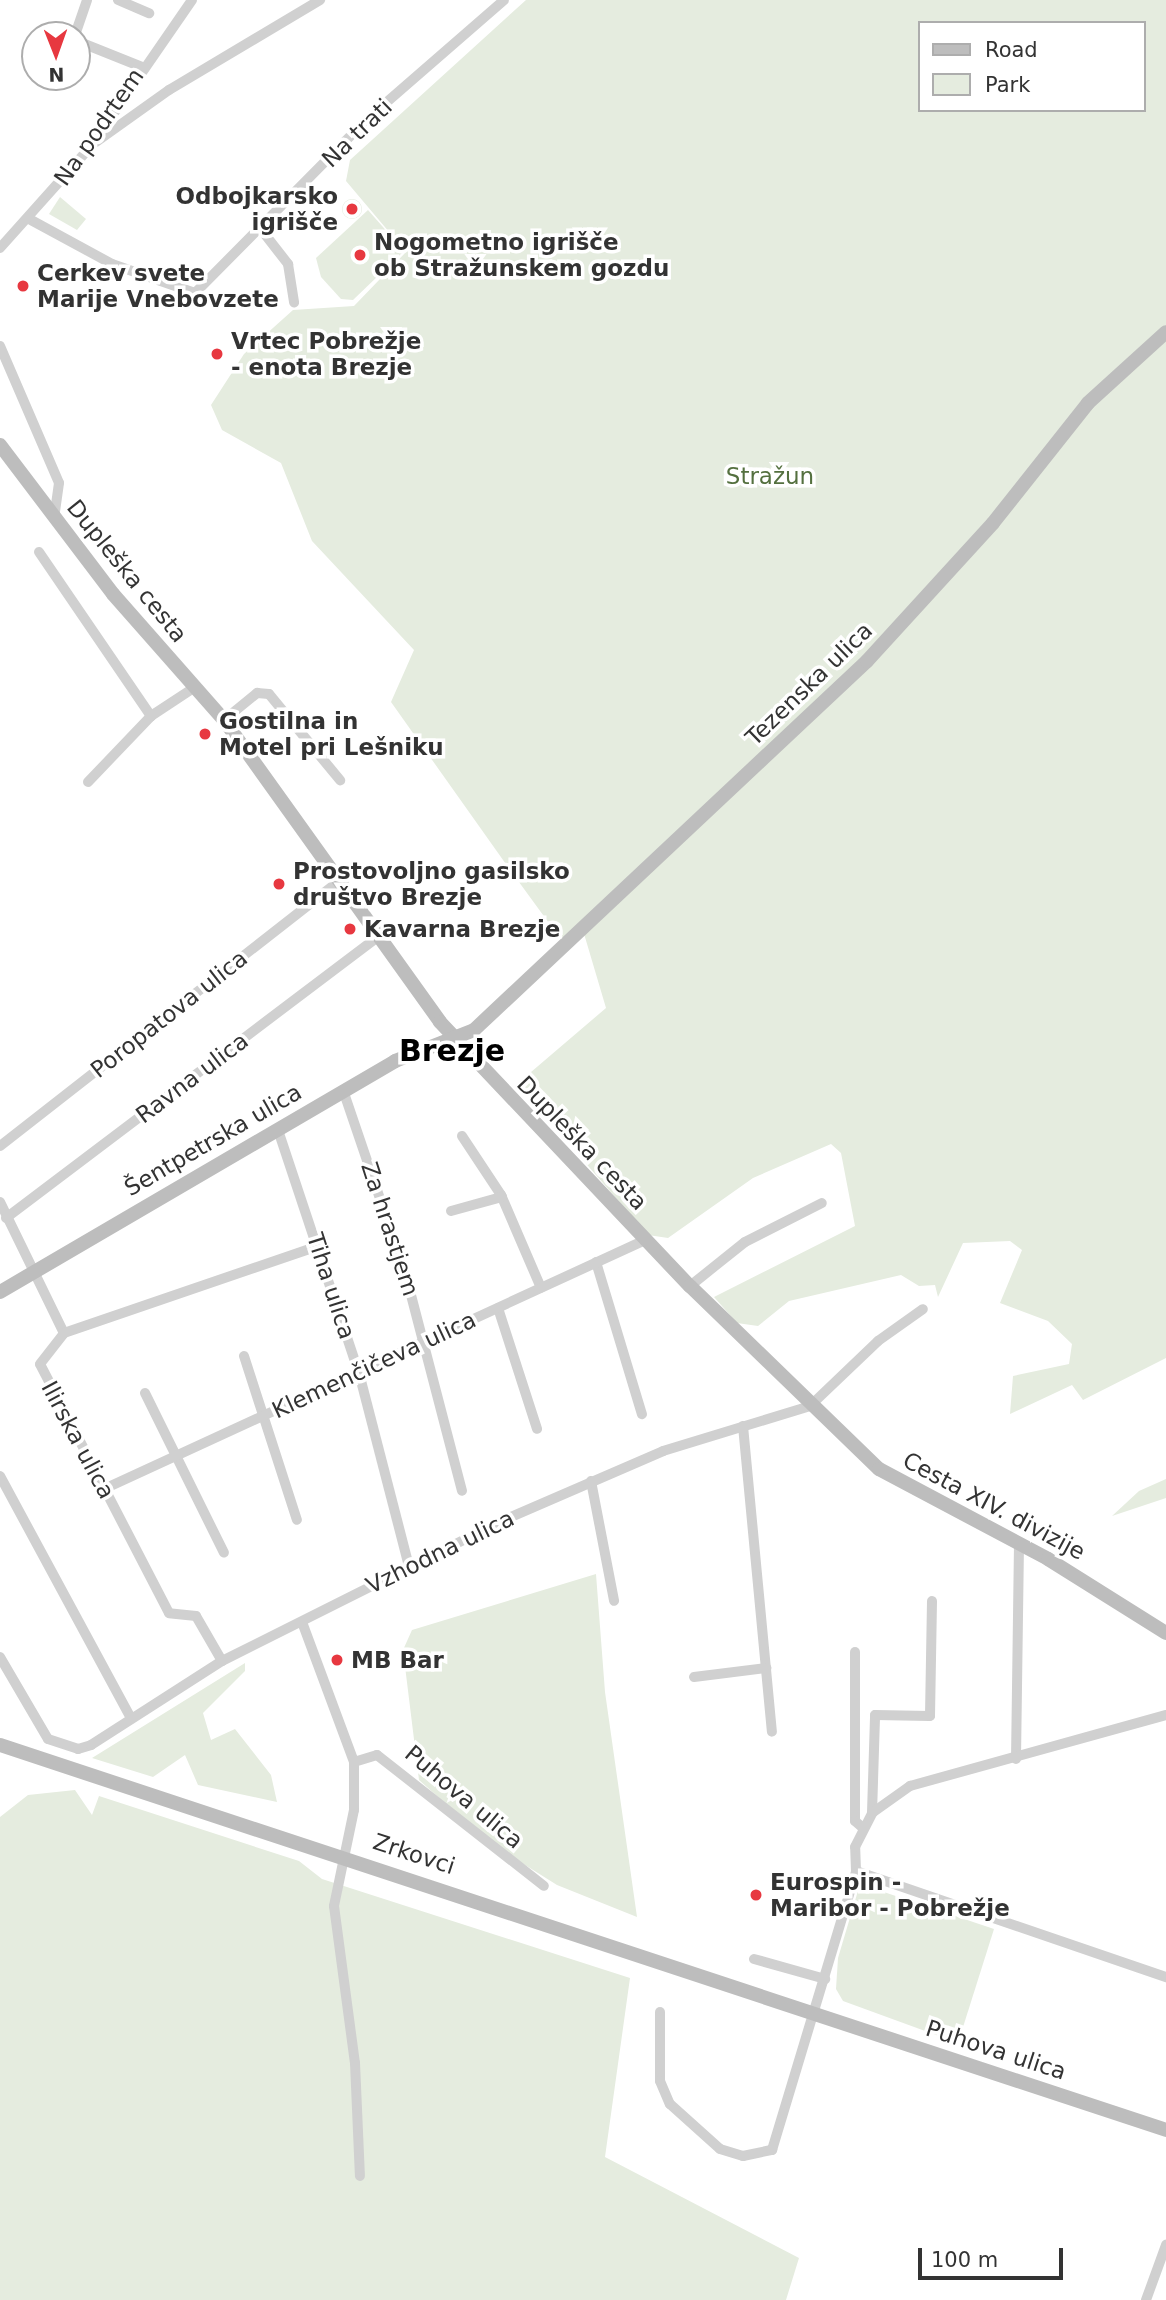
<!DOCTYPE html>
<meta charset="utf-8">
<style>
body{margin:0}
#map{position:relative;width:1166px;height:2300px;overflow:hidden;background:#fff;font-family:"DejaVu Sans",sans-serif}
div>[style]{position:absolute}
.green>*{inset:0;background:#e5ecdf}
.round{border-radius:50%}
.street>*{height:10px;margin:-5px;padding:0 5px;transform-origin:5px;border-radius:5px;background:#d0d0d0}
.secondary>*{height:14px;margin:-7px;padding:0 7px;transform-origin:7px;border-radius:7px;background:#bdbdbd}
.dots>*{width:19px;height:19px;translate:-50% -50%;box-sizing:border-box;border:4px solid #fff;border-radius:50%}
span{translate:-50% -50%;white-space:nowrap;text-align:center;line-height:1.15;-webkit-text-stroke:7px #fff;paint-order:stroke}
.street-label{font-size:23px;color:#333}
.poi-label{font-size:23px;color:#333;font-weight:700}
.right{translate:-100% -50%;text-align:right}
.left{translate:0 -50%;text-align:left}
.park-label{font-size:23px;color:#54703f}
.district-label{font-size:30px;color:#000;font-weight:700}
.legend{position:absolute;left:918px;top:21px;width:228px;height:91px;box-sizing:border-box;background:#fff;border:2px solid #adadad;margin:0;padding:9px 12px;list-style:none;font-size:21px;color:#333}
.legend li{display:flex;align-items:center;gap:14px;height:35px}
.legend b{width:35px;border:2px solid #adadad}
.north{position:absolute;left:21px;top:21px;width:70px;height:70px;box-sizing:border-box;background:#fff;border:2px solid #adadad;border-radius:50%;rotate:179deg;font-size:19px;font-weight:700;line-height:28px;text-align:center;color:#333}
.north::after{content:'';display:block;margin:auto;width:24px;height:32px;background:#e73840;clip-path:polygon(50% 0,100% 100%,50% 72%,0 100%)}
.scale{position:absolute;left:918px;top:2248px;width:145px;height:32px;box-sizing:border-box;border:4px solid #333;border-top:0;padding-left:9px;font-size:21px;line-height:24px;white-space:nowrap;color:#333;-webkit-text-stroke:5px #fff;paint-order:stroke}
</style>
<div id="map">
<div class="green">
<div style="clip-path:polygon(evenodd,526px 0,1166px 0,1166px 1358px,1083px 1400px,1072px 1385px,1010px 1414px,1013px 1376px,1069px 1364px,1072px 1344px,1048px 1321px,1000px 1303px,1022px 1250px,1010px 1241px,963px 1243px,938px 1297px,935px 1285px,919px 1286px,901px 1275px,789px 1301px,758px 1326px,737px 1323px,714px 1297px,855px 1226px,841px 1153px,831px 1144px,753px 1178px,668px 1238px,648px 1235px,517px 1084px,606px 1008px,582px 927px,562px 941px,508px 867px,391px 702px,414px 650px,312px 541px,281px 463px,222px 430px,211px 405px,244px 354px,293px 310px,354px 306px,406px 252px,346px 181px,350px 160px,526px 0,919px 23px,1143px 23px,1143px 110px,919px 110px,919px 23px)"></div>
<div style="clip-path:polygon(60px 197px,86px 219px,77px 230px,49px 214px)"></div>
<div class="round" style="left:342px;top:199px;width:20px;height:20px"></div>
<div style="clip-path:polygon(368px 210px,404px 251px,353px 300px,341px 299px,321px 277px,316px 258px)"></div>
<div style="clip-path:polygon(1166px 1479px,1166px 1498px,1112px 1516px,1139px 1491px)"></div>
<div style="clip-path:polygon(596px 1574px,605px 1692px,637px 1917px,557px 1885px,490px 1843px,419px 1780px,403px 1650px,412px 1630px)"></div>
<div style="clip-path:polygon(245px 1663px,245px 1671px,203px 1713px,211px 1740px,235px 1729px,271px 1775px,277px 1802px,198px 1785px,185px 1755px,153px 1777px,92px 1758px)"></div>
<div style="clip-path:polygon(75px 1790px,92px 1815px,99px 1796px,299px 1861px,322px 1879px,630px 1978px,605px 2157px,799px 2258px,786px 2300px,0 2300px,0 1817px,28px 1795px)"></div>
<div style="clip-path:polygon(860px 1884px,994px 1929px,958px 2043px,843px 2001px,836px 1989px,838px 1958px)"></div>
</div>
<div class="street">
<div style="left:118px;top:0;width:34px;rotate:23deg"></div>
<div style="left:45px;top:29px;width:16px;rotate:22deg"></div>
<div style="left:75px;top:35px;width:37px;rotate:-71deg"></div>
<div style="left:77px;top:41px;width:70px;rotate:21.8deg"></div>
<div style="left:96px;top:142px;width:90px;rotate:-35.5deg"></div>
<div style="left:169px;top:90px;width:176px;rotate:-30.8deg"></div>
<div style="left:31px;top:220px;width:92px;rotate:28.5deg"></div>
<div style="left:112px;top:264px;width:88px;rotate:19.3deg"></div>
<div style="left:195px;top:293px;width:242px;rotate:-45.3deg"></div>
<div style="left:365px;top:121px;width:184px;rotate:-41deg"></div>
<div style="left:260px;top:228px;width:46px;rotate:52.1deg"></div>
<div style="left:288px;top:264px;width:39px;rotate:81deg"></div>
<div style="left:0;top:248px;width:138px;rotate:-48.2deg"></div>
<div style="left:92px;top:145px;width:176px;rotate:-55.4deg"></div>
<div style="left:0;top:346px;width:149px;rotate:66.7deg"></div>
<div style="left:59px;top:483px;width:35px;rotate:98deg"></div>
<div style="left:39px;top:552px;width:199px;rotate:55.7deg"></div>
<div style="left:224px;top:720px;width:43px;rotate:-39.3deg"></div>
<div style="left:257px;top:693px;width:12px;rotate:5deg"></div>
<div style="left:269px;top:694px;width:112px;rotate:50.5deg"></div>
<div style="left:88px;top:782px;width:91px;rotate:-46.3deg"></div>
<div style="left:151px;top:716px;width:53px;rotate:-33.4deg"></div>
<div style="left:343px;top:1090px;width:192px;rotate:71.2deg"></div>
<div style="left:405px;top:1272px;width:226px;rotate:75.4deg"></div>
<div style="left:278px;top:1130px;width:256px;rotate:71.6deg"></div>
<div style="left:359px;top:1373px;width:200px;rotate:75.5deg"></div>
<div style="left:462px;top:1136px;width:71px;rotate:56.5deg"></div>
<div style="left:501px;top:1195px;width:101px;rotate:66.7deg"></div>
<div style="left:0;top:1146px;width:430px;rotate:-38deg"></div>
<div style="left:0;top:1202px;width:146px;rotate:64deg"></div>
<div style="left:451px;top:1211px;width:53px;rotate:-15.4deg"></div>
<div style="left:6px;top:1218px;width:466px;rotate:-37.1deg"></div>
<div style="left:596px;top:1262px;width:159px;rotate:73.2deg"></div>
<div style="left:690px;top:1286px;width:70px;rotate:-38.7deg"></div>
<div style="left:745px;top:1242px;width:86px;rotate:-26.9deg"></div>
<div style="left:498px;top:1308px;width:127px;rotate:72.1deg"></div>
<div style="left:244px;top:1356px;width:172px;rotate:72.1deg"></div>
<div style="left:145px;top:1393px;width:178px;rotate:63.7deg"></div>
<div style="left:743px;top:1426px;width:307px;rotate:84.6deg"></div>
<div style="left:0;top:1476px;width:275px;rotate:61.6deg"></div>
<div style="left:591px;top:1481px;width:122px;rotate:79.1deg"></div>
<div style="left:104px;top:1489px;width:596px;rotate:-24.71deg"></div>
<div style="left:302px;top:1622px;width:149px;rotate:69.6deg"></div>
<div style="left:354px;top:1762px;width:48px;rotate:90deg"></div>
<div style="left:354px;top:1810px;width:98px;rotate:101.8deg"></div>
<div style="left:334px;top:1906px;width:158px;rotate:82.4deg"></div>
<div style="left:355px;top:2063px;width:113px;rotate:87.5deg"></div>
<div style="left:855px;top:1652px;width:169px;rotate:90deg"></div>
<div style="left:855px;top:1821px;width:11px;rotate:41deg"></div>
<div style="left:0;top:1657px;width:95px;rotate:59.7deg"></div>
<div style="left:48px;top:1739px;width:32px;rotate:18deg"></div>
<div style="left:78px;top:1749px;width:14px;rotate:-17deg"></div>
<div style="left:91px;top:1745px;width:156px;rotate:-32.7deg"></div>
<div style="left:222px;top:1661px;width:308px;rotate:-26.6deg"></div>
<div style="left:497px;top:1523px;width:181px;rotate:-23.4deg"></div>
<div style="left:663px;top:1451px;width:154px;rotate:-17deg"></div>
<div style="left:810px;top:1406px;width:94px;rotate:-43.7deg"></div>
<div style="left:878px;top:1341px;width:55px;rotate:-35.4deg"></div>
<div style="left:222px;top:1661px;width:52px;rotate:-120deg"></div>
<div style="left:196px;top:1616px;width:27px;rotate:-174deg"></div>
<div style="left:169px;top:1613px;width:280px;rotate:-117.4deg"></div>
<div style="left:40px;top:1364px;width:39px;rotate:-52deg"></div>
<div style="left:64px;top:1333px;width:268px;rotate:-18.9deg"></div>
<div style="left:694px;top:1677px;width:73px;rotate:-7.1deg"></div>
<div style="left:1016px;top:1759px;width:215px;rotate:-89.2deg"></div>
<div style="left:354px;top:1762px;width:24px;rotate:-17deg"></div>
<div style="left:377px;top:1755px;width:212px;rotate:38.1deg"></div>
<div style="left:872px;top:1813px;width:98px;rotate:-88.2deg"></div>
<div style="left:875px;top:1715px;width:55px;rotate:1deg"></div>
<div style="left:930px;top:1716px;width:115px;rotate:-89deg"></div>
<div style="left:856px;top:1871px;width:328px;rotate:18.9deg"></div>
<div style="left:754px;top:1959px;width:74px;rotate:15.7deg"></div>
<div style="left:660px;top:2012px;width:69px;rotate:90deg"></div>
<div style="left:660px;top:2081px;width:25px;rotate:67deg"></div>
<div style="left:670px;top:2104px;width:67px;rotate:42deg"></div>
<div style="left:720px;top:2149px;width:24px;rotate:17deg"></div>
<div style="left:743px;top:2156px;width:30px;rotate:-12deg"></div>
<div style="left:772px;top:2150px;width:291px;rotate:-73.2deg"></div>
<div style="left:856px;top:1871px;width:24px;rotate:-92deg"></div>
<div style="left:855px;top:1847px;width:38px;rotate:-63deg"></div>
<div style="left:872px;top:1813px;width:47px;rotate:-35.4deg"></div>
<div style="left:910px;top:1786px;width:266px;rotate:-15.5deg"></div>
<div style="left:1146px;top:2300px;width:59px;rotate:-70deg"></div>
</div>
<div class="secondary">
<div style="left:0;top:445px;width:187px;rotate:52.8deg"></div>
<div style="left:113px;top:594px;width:168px;rotate:48.6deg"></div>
<div style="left:224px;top:720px;width:371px;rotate:54.4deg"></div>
<div style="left:440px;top:1022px;width:364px;rotate:46.6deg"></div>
<div style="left:690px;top:1286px;width:263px;rotate:44.1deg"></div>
<div style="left:879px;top:1469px;width:191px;rotate:28deg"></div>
<div style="left:1048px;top:1559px;width:139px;rotate:32.1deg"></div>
<div style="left:0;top:1292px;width:458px;rotate:-30.3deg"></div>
<div style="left:395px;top:1061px;width:85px;rotate:-21.4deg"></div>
<div style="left:474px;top:1030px;width:539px;rotate:-43.2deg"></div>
<div style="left:867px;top:661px;width:187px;rotate:-47.6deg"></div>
<div style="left:993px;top:523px;width:153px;rotate:-51.6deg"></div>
<div style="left:1088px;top:403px;width:105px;rotate:-42.3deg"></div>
<div style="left:0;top:1745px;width:1228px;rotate:18.27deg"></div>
</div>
<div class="dots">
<div style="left:352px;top:209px;background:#e73840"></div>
<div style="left:360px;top:255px;background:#e73840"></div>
<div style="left:23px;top:286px;background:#e73840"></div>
<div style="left:217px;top:354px;background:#e73840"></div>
<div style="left:205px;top:734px;background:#e73840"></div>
<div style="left:279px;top:884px;background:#e73840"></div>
<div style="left:350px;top:929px;background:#e73840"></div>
<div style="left:337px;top:1660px;background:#e73840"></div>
<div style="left:756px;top:1895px;background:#e73840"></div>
</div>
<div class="street-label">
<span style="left:99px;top:127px;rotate:-55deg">Na podrtem</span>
<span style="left:357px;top:133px;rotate:-44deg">Na trati</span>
<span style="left:127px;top:571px;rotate:51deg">Dupleška cesta</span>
<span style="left:809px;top:684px;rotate:-44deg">Tezenska ulica</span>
<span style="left:169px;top:1014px;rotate:-38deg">Poropatova ulica</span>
<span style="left:192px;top:1078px;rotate:-37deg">Ravna ulica</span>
<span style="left:213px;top:1140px;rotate:-30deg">Šentpetrska ulica</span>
<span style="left:582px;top:1143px;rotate:46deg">Dupleška cesta</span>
<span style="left:390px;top:1229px;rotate:72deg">Za hrastjem</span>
<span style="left:331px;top:1286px;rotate:72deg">Tiha ulica</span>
<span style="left:374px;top:1365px;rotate:-25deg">Klemenčičeva ulica</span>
<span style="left:78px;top:1440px;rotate:62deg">Ilirska ulica</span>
<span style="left:994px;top:1506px;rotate:28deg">Cesta XIV. divizije</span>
<span style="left:440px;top:1552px;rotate:-26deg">Vzhodna ulica</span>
<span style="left:464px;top:1797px;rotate:40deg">Puhova ulica</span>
<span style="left:414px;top:1854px;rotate:18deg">Zrkovci</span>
<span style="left:996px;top:2050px;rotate:18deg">Puhova ulica</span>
</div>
<div class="poi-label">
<span class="right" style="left:338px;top:209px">Odbojkarsko<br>igrišče</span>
<span class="left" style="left:374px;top:255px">Nogometno igrišče<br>ob Stražunskem gozdu</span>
<span class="left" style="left:37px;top:286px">Cerkev svete<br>Marije Vnebovzete</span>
<span class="left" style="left:231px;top:354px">Vrtec Pobrežje<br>- enota Brezje</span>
<span class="left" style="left:219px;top:734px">Gostilna in<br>Motel pri Lešniku</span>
<span class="left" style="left:293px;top:884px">Prostovoljno gasilsko<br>društvo Brezje</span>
<span class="left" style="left:364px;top:929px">Kavarna Brezje</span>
<span class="left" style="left:351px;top:1660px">MB Bar</span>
<span class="left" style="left:770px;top:1895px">Eurospin -<br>Maribor - Pobrežje</span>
</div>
<div class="park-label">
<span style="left:770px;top:476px">Stražun</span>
</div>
<div class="district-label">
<span style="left:452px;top:1051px">Brezje</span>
</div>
<ul class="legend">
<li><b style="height:9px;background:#bdbdbd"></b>Road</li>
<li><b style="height:19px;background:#e5ecdf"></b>Park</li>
</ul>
<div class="north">N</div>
<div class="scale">100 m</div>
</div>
